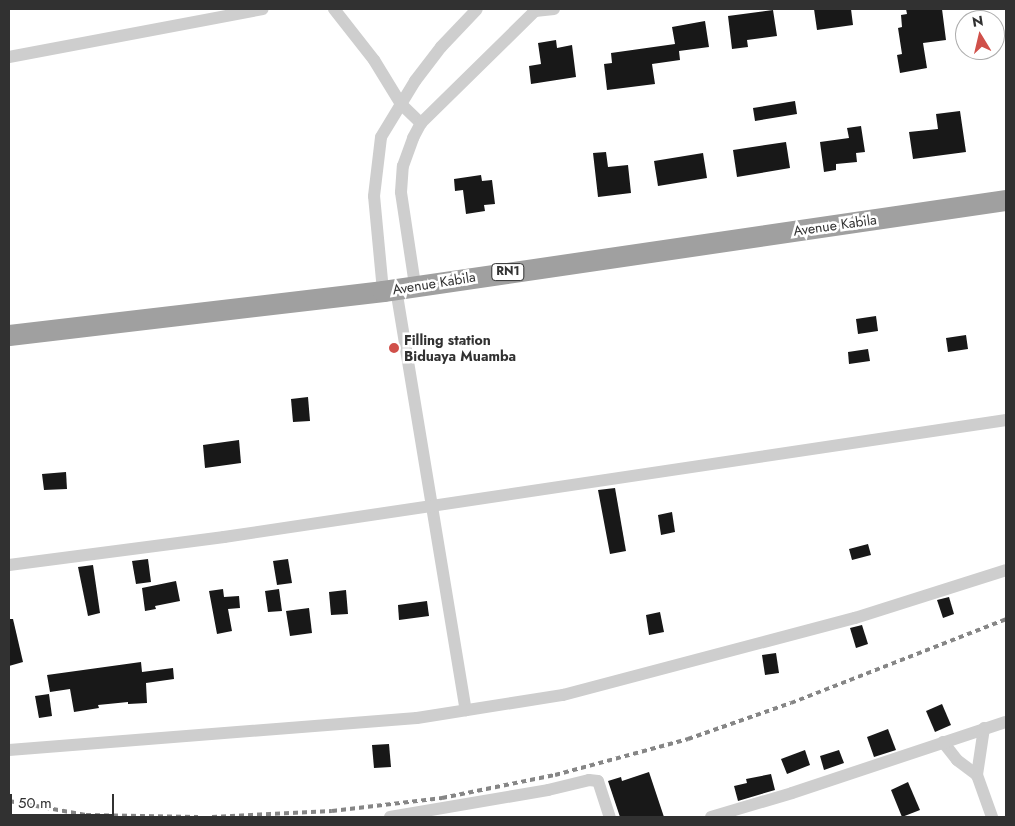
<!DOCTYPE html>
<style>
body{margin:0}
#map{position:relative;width:1015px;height:826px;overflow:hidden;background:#fff;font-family:Jost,sans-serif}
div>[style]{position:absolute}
.building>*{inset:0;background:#181818}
.minor>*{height:12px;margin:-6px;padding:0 6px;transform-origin:6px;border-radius:6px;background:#cecece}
.trunk>*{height:21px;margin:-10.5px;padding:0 10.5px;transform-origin:10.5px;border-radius:10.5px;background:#a0a0a0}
.rail>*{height:4px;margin-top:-2px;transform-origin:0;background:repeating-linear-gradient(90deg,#868686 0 5px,transparent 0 9px)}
.dots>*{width:14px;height:14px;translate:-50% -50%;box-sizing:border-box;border:2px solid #fff;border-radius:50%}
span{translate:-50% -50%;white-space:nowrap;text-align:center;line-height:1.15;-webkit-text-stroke:5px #fff;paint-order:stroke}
.shield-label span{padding:1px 4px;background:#fff;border:1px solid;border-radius:4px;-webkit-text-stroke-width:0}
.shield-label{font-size:12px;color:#313131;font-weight:700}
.street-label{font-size:14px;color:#313131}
.poi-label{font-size:14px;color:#313131;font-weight:700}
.left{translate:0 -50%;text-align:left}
.frame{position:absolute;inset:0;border:10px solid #313131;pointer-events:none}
.north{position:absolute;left:955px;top:10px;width:50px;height:50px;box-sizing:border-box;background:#fff;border:1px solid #adadad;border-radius:50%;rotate:351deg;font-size:14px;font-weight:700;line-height:20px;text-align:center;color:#313131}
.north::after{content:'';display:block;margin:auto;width:18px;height:22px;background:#d0504a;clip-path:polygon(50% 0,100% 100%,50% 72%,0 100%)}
.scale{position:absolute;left:10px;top:794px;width:104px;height:22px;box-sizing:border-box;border:2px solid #313131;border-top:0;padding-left:6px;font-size:15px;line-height:18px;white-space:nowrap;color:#313131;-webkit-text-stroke:4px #fff;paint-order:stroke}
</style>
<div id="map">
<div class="building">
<div style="clip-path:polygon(814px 9px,851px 9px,853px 25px,817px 30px)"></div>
<div style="clip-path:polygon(906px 9px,942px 9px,946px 40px,923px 43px,927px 68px,900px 73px,897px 55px,902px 54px,898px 28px,902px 27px,901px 15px,907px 14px)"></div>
<div style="clip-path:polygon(773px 10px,777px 36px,747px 40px,748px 47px,732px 49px,728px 16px)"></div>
<div style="clip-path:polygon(705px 21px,709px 47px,679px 51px,680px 60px,652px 64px,655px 84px,607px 90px,604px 64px,612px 63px,611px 53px,675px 44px,672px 27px)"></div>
<div style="clip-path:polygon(556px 40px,557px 48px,572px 45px,576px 77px,531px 84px,529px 66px,541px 64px,538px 43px)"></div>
<div style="clip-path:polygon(795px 101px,797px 114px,755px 121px,753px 108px)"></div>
<div style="clip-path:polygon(960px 111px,966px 152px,913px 159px,909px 132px,938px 129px,936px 114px)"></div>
<div style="clip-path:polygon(861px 126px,865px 152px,856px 153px,857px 162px,836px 164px,836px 170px,824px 172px,820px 142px,849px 138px,847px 128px)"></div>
<div style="clip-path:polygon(786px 142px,790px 168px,737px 177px,733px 150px)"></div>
<div style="clip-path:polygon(606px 152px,608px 167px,628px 165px,631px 193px,598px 197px,593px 153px)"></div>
<div style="clip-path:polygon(703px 153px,707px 178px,658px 186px,654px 161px)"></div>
<div style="clip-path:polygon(481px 175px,482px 181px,492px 180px,495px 204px,484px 205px,485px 211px,466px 214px,463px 190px,455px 191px,454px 179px)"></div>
<div style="clip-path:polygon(876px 316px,878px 331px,858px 334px,856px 319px)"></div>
<div style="clip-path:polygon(966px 335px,968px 349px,948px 352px,946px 338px)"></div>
<div style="clip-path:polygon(868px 349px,870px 361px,849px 364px,848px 352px)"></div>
<div style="clip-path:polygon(308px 397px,310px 421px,293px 422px,291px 399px)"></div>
<div style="clip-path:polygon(239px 440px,241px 463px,205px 468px,203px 445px)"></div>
<div style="clip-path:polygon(66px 472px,67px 489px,44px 490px,42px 474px)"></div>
<div style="clip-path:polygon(615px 488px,626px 551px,610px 554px,598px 490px)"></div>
<div style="clip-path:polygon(672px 512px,675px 532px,661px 535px,658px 515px)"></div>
<div style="clip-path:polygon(868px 544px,871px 555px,852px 560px,849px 549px)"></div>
<div style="clip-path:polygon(148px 559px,151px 582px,136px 584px,132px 561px)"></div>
<div style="clip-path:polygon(288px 559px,292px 583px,277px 585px,273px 561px)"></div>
<div style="clip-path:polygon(93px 565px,100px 613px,88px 616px,78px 567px)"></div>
<div style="clip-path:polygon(176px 581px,180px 601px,155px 606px,156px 609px,145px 611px,142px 588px)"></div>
<div style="clip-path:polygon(223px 589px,224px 597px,239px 596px,240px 608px,228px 609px,232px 631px,217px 634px,209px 591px)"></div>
<div style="clip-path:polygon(279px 589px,282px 611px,268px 612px,265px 591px)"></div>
<div style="clip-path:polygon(346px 590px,348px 614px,331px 615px,329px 592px)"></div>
<div style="clip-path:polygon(949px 597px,954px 614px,943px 618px,937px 600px)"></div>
<div style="clip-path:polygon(427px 601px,429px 616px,399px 620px,398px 605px)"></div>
<div style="clip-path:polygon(309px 608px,312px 633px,290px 636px,286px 611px)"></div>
<div style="clip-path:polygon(660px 612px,664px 632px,649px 635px,646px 615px)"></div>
<div style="clip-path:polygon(9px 619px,13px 619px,23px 662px,9px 666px)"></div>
<div style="clip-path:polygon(862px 625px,868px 644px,856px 648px,850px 628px)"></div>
<div style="clip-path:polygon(776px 653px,779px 673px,765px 675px,762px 655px)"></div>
<div style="clip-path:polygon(141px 662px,142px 672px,173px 668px,174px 679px,146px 683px,147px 703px,128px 704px,128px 702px,98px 705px,99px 708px,74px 712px,70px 689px,50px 692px,47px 675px)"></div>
<div style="clip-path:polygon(49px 694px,52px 716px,39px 718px,35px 696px)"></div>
<div style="clip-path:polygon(942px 704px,951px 725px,935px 732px,926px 711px)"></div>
<div style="clip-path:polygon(888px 729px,896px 750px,874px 757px,867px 737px)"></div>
<div style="clip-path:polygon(389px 744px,391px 767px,374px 768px,372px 745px)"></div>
<div style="clip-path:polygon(805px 750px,810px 765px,787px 774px,781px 759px)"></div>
<div style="clip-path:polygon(839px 750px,844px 763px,824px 770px,820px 756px)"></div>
<div style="clip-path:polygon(649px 772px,664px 817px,620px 817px,608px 781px,621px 777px,622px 781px)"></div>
<div style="clip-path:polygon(771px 774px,775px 790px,738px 801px,734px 786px,747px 783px,746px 779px)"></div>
<div style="clip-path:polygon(908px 782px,920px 810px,902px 817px,891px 790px)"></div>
</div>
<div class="minor">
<div style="left:334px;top:9px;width:65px;rotate:51.9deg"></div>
<div style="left:374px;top:60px;width:52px;rotate:58.5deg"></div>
<div style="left:401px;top:104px;width:28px;rotate:44deg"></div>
<div style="left:535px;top:11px;width:19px;rotate:-6deg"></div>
<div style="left:9px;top:57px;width:258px;rotate:-10.7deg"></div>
<div style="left:415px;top:285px;width:94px;rotate:-98.6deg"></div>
<div style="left:401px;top:192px;width:26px;rotate:-86deg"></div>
<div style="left:403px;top:166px;width:30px;rotate:-70deg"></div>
<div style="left:413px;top:138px;width:17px;rotate:-62deg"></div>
<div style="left:421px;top:123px;width:163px;rotate:-44.5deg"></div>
<div style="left:396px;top:289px;width:427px;rotate:80.6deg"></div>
<div style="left:383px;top:291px;width:95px;rotate:-95.4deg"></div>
<div style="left:374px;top:196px;width:59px;rotate:-83.2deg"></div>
<div style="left:381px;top:137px;width:66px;rotate:-58.7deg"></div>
<div style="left:415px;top:81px;width:43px;rotate:-52.6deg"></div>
<div style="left:441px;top:47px;width:52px;rotate:-46.5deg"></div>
<div style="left:9px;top:565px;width:217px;rotate:-7.4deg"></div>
<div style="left:224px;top:537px;width:791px;rotate:-8.51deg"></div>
<div style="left:984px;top:728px;width:48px;rotate:98.5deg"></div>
<div style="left:977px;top:775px;width:45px;rotate:70.3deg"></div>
<div style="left:943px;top:742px;width:23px;rotate:52deg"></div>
<div style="left:957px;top:760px;width:25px;rotate:37deg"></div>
<div style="left:9px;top:750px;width:409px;rotate:-4.5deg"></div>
<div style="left:417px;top:718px;width:148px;rotate:-9deg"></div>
<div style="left:563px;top:695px;width:302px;rotate:-14.8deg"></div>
<div style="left:855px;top:618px;width:158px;rotate:-17.6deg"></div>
<div style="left:390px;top:817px;width:160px;rotate:-9.7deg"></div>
<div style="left:548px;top:790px;width:42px;rotate:-13.7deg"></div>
<div style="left:589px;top:780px;width:9px;rotate:6deg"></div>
<div style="left:598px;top:781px;width:38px;rotate:72deg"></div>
<div style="left:711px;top:817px;width:84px;rotate:-16.5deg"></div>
<div style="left:792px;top:793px;width:225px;rotate:-18.4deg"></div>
</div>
<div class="trunk">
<div style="left:9px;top:335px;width:377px;rotate:-6.7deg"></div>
<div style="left:383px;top:291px;width:630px;rotate:-8.31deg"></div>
</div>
<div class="rail">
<div style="left:9px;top:801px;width:78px;rotate:10.3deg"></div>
<div style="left:86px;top:815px;width:112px;rotate:1deg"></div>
<div style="left:212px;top:817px;width:120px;rotate:-2.9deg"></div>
<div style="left:332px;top:811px;width:111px;rotate:-6.7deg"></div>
<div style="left:442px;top:798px;width:115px;rotate:-11.5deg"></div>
<div style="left:555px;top:775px;width:138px;rotate:-15.1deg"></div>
<div style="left:688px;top:739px;width:109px;rotate:-19.3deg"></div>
<div style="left:791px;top:703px;width:231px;rotate:-21.3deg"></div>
</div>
<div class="dots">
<div style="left:394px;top:348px;background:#d0504a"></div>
</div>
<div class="shield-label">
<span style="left:508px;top:272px">RN1</span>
</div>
<div class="street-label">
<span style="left:835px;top:225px;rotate:-8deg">Avenue Kabila</span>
<span style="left:434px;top:283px;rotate:-9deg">Avenue Kabila</span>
</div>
<div class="poi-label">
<span class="left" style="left:404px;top:348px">Filling station<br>Biduaya Muamba</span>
</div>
<div class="frame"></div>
<div class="north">N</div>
<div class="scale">50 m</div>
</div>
